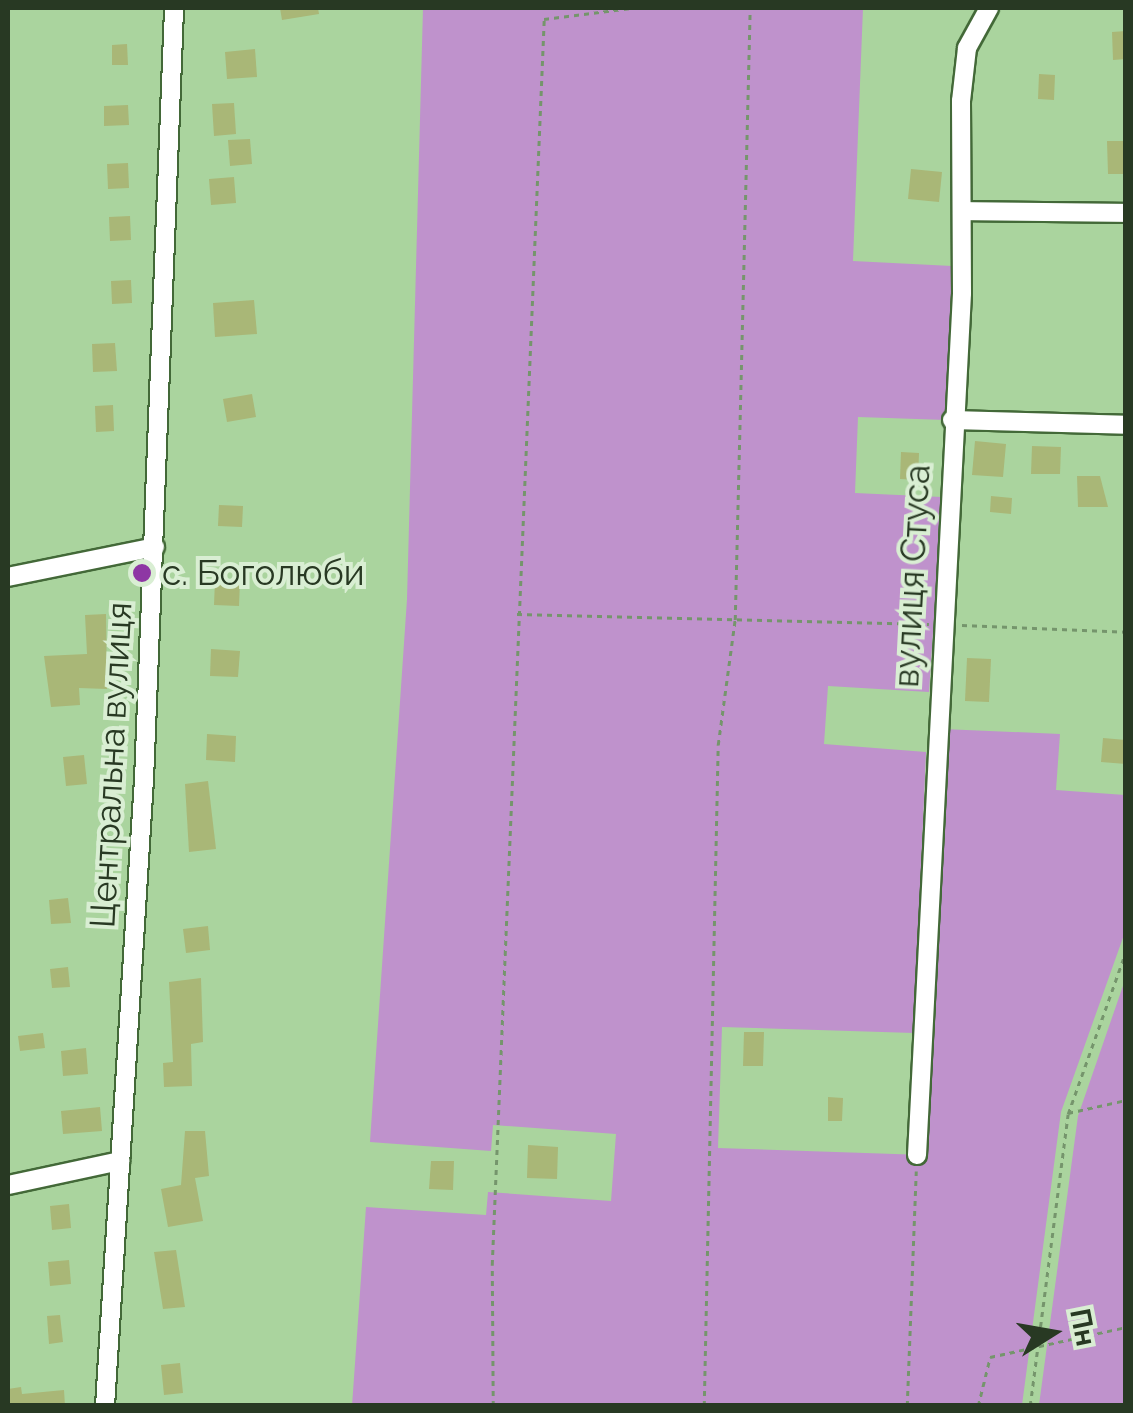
<!DOCTYPE html>
<meta charset="utf-8">
<style>
body{margin:0}
#map{position:relative;width:1133px;height:1413px;overflow:hidden;background:#aad49e;font-family:Raleway,sans-serif}
div>[style]{position:absolute}
.green>*{inset:0;background:#bf92cc}
.building>*{inset:0;background:#a9b777}
.path>*{height:2.5px;margin-top:-1.25px;transform-origin:0;background:repeating-linear-gradient(90deg,#75956c 0 5px,transparent 0 10px)}
.roads{filter:drop-shadow(2px 0 #436938) drop-shadow(-2px 0 #436938) drop-shadow(0 2px #436938) drop-shadow(0 -2px #436938)}
.minor>*{height:18px;margin:-9px;padding:0 9px;transform-origin:9px;border-radius:9px;background:#fff}
.dots>*{width:28px;height:28px;translate:-50% -50%;box-sizing:border-box;border:5px solid #d9eed3;border-radius:50%}
span{translate:-50% -50%;white-space:nowrap;text-align:center;line-height:1.15;-webkit-text-stroke:8px #d9eed3;paint-order:stroke}
.poi-label{font-size:35px;color:#283923}
.left{translate:0 -50%;text-align:left}
.street-label{font-size:35px;color:#283923}
.frame{position:absolute;inset:0;border:10px solid #283923;pointer-events:none}
.north{position:absolute;left:1003px;top:1283px;width:100px;height:100px;-webkit-text-stroke:8px #d9eed3;paint-order:stroke;rotate:79deg;font-size:28px;font-weight:700;line-height:40px;text-align:center;color:#283923}
.north::after{content:'';display:block;margin:auto;width:35px;height:45px;background:#283923;clip-path:polygon(50% 0,100% 100%,50% 72%,0 100%)}
</style>
<div id="map">
<div class="green">
<div style="clip-path:polygon(423px 8px,863px 8px,853px 261px,952px 266px,956px 293px,946px 420px,858px 417px,855px 493px,942px 497px,929px 692px,828px 686px,824px 744px,926px 752px,914px 1033px,722px 1027px,718px 1148px,924px 1155px,943px 729px,1060px 734px,1056px 790px,1125px 795px,1125px 932px,1061px 1112px,1022px 1405px,352px 1406px,366px 1207px,486px 1215px,488px 1192px,611px 1201px,616px 1134px,493px 1125px,491px 1151px,370px 1142px,407px 599px)"></div>
<div style="clip-path:polygon(1125px 980px,1125px 1405px,1039px 1405px,1078px 1116px)"></div>
</div>
<div class="building">
<div style="clip-path:polygon(280px 8px,318px 8px,319px 14px,282px 20px)"></div>
<div style="clip-path:polygon(1126px 31px,1126px 59px,1113px 60px,1112px 32px)"></div>
<div style="clip-path:polygon(127px 44px,128px 65px,112px 65px,112px 45px)"></div>
<div style="clip-path:polygon(255px 49px,257px 77px,227px 79px,225px 52px)"></div>
<div style="clip-path:polygon(1039px 74px,1055px 75px,1054px 100px,1038px 99px)"></div>
<div style="clip-path:polygon(234px 103px,236px 134px,214px 136px,212px 104px)"></div>
<div style="clip-path:polygon(128px 105px,129px 125px,104px 126px,104px 106px)"></div>
<div style="clip-path:polygon(250px 139px,252px 164px,230px 166px,228px 140px)"></div>
<div style="clip-path:polygon(1107px 141px,1126px 141px,1126px 174px,1108px 174px)"></div>
<div style="clip-path:polygon(128px 163px,129px 188px,108px 189px,107px 164px)"></div>
<div style="clip-path:polygon(911px 169px,942px 172px,939px 202px,908px 199px)"></div>
<div style="clip-path:polygon(234px 177px,236px 203px,211px 205px,209px 179px)"></div>
<div style="clip-path:polygon(130px 216px,131px 240px,110px 241px,109px 217px)"></div>
<div style="clip-path:polygon(131px 280px,132px 303px,112px 304px,111px 281px)"></div>
<div style="clip-path:polygon(254px 300px,257px 334px,215px 337px,213px 303px)"></div>
<div style="clip-path:polygon(115px 343px,117px 371px,93px 372px,92px 344px)"></div>
<div style="clip-path:polygon(252px 394px,256px 417px,227px 422px,223px 399px)"></div>
<div style="clip-path:polygon(113px 405px,114px 431px,96px 432px,95px 406px)"></div>
<div style="clip-path:polygon(975px 441px,1006px 444px,1003px 477px,972px 475px)"></div>
<div style="clip-path:polygon(1032px 446px,1061px 447px,1060px 474px,1031px 474px)"></div>
<div style="clip-path:polygon(901px 452px,919px 453px,918px 480px,900px 479px)"></div>
<div style="clip-path:polygon(1077px 476px,1100px 476px,1108px 507px,1078px 507px)"></div>
<div style="clip-path:polygon(991px 496px,1012px 498px,1011px 514px,990px 512px)"></div>
<div style="clip-path:polygon(219px 505px,243px 506px,242px 527px,218px 526px)"></div>
<div style="clip-path:polygon(215px 580px,240px 581px,239px 606px,214px 605px)"></div>
<div style="clip-path:polygon(106px 614px,107px 689px,79px 688px,80px 705px,51px 707px,44px 656px,87px 654px,85px 615px)"></div>
<div style="clip-path:polygon(211px 649px,240px 651px,238px 677px,210px 676px)"></div>
<div style="clip-path:polygon(967px 658px,991px 659px,989px 702px,965px 701px)"></div>
<div style="clip-path:polygon(207px 734px,236px 736px,235px 762px,206px 760px)"></div>
<div style="clip-path:polygon(1103px 738px,1126px 740px,1126px 764px,1101px 762px)"></div>
<div style="clip-path:polygon(84px 755px,87px 784px,66px 786px,63px 757px)"></div>
<div style="clip-path:polygon(208px 781px,216px 849px,189px 852px,185px 784px)"></div>
<div style="clip-path:polygon(68px 898px,71px 923px,51px 924px,49px 900px)"></div>
<div style="clip-path:polygon(208px 926px,210px 950px,186px 953px,183px 929px)"></div>
<div style="clip-path:polygon(68px 967px,70px 987px,52px 988px,50px 969px)"></div>
<div style="clip-path:polygon(201px 978px,203px 1042px,191px 1044px,192px 1086px,164px 1087px,163px 1063px,173px 1062px,169px 982px)"></div>
<div style="clip-path:polygon(744px 1032px,764px 1032px,763px 1066px,743px 1066px)"></div>
<div style="clip-path:polygon(43px 1033px,45px 1048px,20px 1051px,18px 1036px)"></div>
<div style="clip-path:polygon(86px 1048px,88px 1074px,63px 1076px,61px 1051px)"></div>
<div style="clip-path:polygon(828px 1097px,843px 1098px,842px 1121px,828px 1121px)"></div>
<div style="clip-path:polygon(100px 1107px,102px 1131px,63px 1134px,61px 1111px)"></div>
<div style="clip-path:polygon(185px 1131px,205px 1131px,209px 1176px,195px 1178px,203px 1221px,168px 1227px,161px 1189px,181px 1185px)"></div>
<div style="clip-path:polygon(528px 1145px,558px 1147px,557px 1179px,527px 1178px)"></div>
<div style="clip-path:polygon(431px 1161px,454px 1161px,453px 1190px,429px 1189px)"></div>
<div style="clip-path:polygon(69px 1204px,71px 1228px,52px 1230px,50px 1206px)"></div>
<div style="clip-path:polygon(176px 1250px,185px 1307px,163px 1309px,154px 1252px)"></div>
<div style="clip-path:polygon(69px 1260px,71px 1284px,50px 1286px,48px 1262px)"></div>
<div style="clip-path:polygon(60px 1315px,63px 1342px,49px 1344px,47px 1316px)"></div>
<div style="clip-path:polygon(180px 1363px,183px 1393px,164px 1395px,161px 1365px)"></div>
<div style="clip-path:polygon(21px 1387px,22px 1394px,64px 1390px,65px 1406px,8px 1406px,8px 1389px)"></div>
</div>
<div class="path">
<div style="left:517px;top:614px;width:412px;rotate:1.4deg"></div>
<div style="left:962px;top:625px;width:164px;rotate:2.4deg"></div>
<div style="left:1068px;top:1113px;width:59px;rotate:-12.6deg"></div>
<div style="left:493px;top:1406px;width:141px;rotate:-90.4deg"></div>
<div style="left:492px;top:1265px;width:1247px;rotate:-87.61deg"></div>
<div style="left:544px;top:19px;width:88px;rotate:-7.2deg"></div>
<div style="left:704px;top:1406px;width:661px;rotate:-88.79deg"></div>
<div style="left:718px;top:745px;width:126px;rotate:-82.3deg"></div>
<div style="left:735px;top:620px;width:612px;rotate:-88.6deg"></div>
<div style="left:907px;top:1406px;width:235px;rotate:-87.8deg"></div>
<div style="left:978px;top:1406px;width:50px;rotate:-76.2deg"></div>
<div style="left:990px;top:1357px;width:139px;rotate:-12.4deg"></div>
<div style="left:1030px;top:1406px;width:294px;rotate:-82.6deg"></div>
<div style="left:1068px;top:1114px;width:173px;rotate:-70.4deg"></div>
</div>
<div class="roads">
<div class="minor">
<div style="left:962px;top:211px;width:164px;rotate:0.7deg"></div>
<div style="left:952px;top:420px;width:174px;rotate:1.6deg"></div>
<div style="left:8px;top:577px;width:150px;rotate:-11.5deg"></div>
<div style="left:917px;top:1155px;width:863px;rotate:-87.01deg"></div>
<div style="left:962px;top:293px;width:192px;rotate:-90.3deg"></div>
<div style="left:961px;top:101px;width:53px;rotate:-83.5deg"></div>
<div style="left:967px;top:48px;width:46px;rotate:-61.2deg"></div>
<div style="left:8px;top:1185px;width:115px;rotate:-12.1deg"></div>
<div style="left:105px;top:1406px;width:627px;rotate:-86.44deg"></div>
<div style="left:144px;top:780px;width:773px;rotate:-87.77deg"></div>
</div>
</div>
<div class="dots">
<div style="left:142px;top:573px;background:#8e37a4"></div>
</div>
<div class="poi-label">
<span class="left" style="left:162px;top:573px">с. Боголюби</span>
</div>
<div class="street-label">
<span style="left:912px;top:576px;rotate:-87deg">вулиця Стуса</span>
<span style="left:111px;top:765px;rotate:-87deg">Центральна вулиця</span>
</div>
<div class="frame"></div>
<div class="north">Пн</div>
</div>
